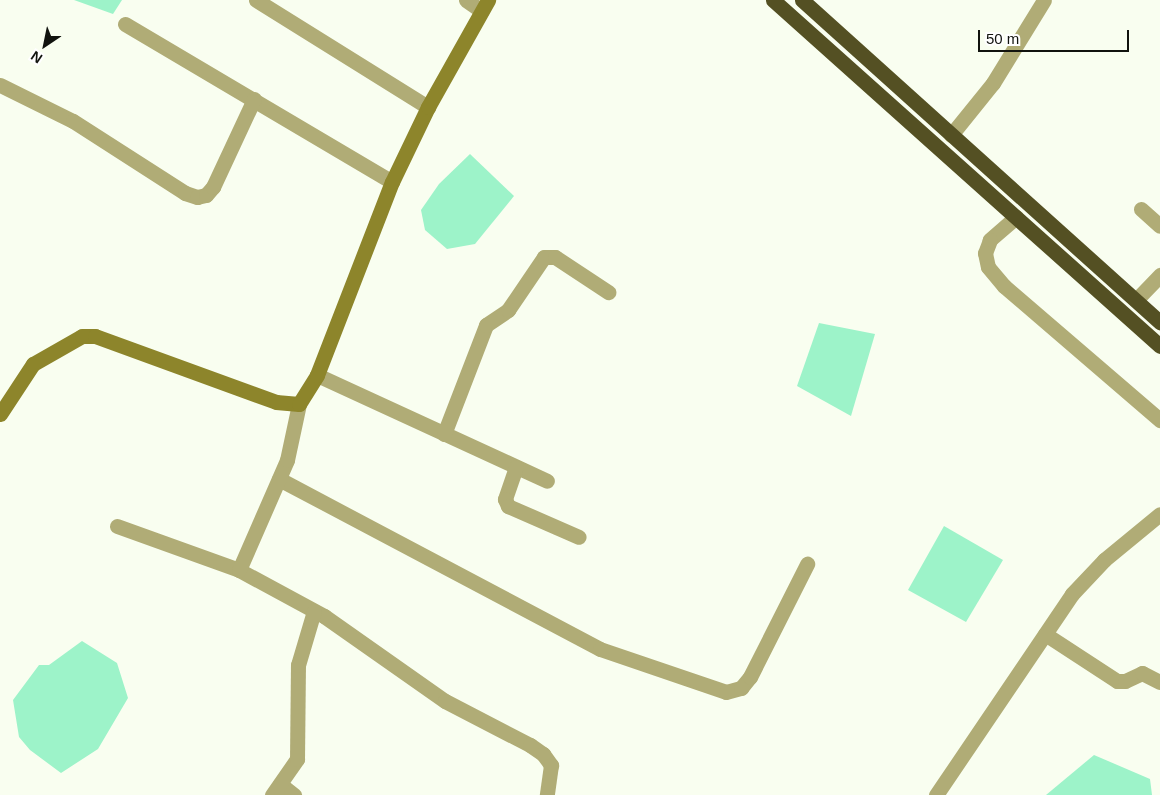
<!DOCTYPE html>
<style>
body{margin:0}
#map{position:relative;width:1160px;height:795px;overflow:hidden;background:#f9fef0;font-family:Helvetica,sans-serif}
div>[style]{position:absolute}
.water>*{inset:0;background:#9df3c9}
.street>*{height:15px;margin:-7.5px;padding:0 7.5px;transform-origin:7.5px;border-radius:7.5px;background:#b0ac76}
.secondary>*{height:15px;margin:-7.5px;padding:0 7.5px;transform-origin:7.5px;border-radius:7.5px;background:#8d852b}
.highway>*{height:15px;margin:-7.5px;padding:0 7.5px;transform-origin:7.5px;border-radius:7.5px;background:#545023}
span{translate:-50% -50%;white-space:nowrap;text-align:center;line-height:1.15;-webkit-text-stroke:4px #fff;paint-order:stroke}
.north{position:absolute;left:20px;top:20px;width:50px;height:50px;-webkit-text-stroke:4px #fff;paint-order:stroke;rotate:214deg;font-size:14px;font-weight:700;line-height:20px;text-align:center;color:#11130e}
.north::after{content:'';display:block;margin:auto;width:18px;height:22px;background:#11130e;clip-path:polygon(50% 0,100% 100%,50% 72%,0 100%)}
.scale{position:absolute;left:978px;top:30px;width:151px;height:22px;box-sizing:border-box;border:2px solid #11130e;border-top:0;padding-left:6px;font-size:15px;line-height:18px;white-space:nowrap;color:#11130e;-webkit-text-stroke:4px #fff;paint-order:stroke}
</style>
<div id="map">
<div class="water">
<div style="clip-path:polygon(74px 0,122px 0,113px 14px)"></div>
<div style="clip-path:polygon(470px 154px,514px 196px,475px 244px,447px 249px,425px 230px,421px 210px,439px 184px)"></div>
<div style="clip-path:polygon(819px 323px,875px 334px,851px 416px,797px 386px)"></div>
<div style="clip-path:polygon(944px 526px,1003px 560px,966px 622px,908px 590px)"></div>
<div style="clip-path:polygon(82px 641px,117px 663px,128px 698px,98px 749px,61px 773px,30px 750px,19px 737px,13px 700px,39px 665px,49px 665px)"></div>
<div style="clip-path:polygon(1094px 755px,1150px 779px,1152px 795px,1046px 795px)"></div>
</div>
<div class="street">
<div style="left:256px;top:0;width:203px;rotate:31.9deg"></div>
<div style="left:466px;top:0;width:19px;rotate:35deg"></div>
<div style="left:125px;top:24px;width:310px;rotate:30.6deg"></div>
<div style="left:0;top:85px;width:81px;rotate:26.3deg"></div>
<div style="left:73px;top:121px;width:133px;rotate:32.7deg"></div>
<div style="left:185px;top:193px;width:13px;rotate:18deg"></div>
<div style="left:197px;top:197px;width:9px;rotate:-13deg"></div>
<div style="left:206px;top:195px;width:11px;rotate:-49deg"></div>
<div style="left:213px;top:187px;width:97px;rotate:-65deg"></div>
<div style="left:951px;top:135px;width:67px;rotate:-51.1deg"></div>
<div style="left:993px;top:83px;width:97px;rotate:-58.4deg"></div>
<div style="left:1141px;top:209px;width:25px;rotate:42deg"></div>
<div style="left:1016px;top:217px;width:35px;rotate:139deg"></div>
<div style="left:990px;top:240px;width:14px;rotate:111deg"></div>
<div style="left:985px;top:253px;width:14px;rotate:78deg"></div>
<div style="left:988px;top:267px;width:25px;rotate:50deg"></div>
<div style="left:1004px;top:286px;width:206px;rotate:40.7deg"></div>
<div style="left:1136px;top:300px;width:35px;rotate:-46deg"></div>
<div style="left:317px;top:375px;width:253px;rotate:24.7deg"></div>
<div style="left:444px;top:434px;width:117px;rotate:-68.9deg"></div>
<div style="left:486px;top:325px;width:27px;rotate:-34deg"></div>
<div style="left:508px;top:310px;width:64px;rotate:-55.8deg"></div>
<div style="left:544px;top:257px;width:11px"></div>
<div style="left:555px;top:257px;width:64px;rotate:33.4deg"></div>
<div style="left:516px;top:467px;width:34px;rotate:109deg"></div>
<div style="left:505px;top:499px;width:8px;rotate:67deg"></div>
<div style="left:508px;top:506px;width:77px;rotate:23.6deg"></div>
<div style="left:279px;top:479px;width:363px;rotate:27.9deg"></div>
<div style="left:600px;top:649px;width:133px;rotate:18.8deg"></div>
<div style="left:726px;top:692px;width:16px;rotate:-15deg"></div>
<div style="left:741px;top:688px;width:14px;rotate:-51deg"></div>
<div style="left:750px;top:677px;width:127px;rotate:-63.2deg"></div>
<div style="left:117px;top:526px;width:130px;rotate:19.8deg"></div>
<div style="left:239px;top:570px;width:97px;rotate:28.4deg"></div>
<div style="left:324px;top:616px;width:148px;rotate:35.1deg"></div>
<div style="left:445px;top:701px;width:96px;rotate:27.4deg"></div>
<div style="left:530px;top:745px;width:16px;rotate:35deg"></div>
<div style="left:543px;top:754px;width:14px;rotate:54deg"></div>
<div style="left:551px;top:765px;width:30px;rotate:98deg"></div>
<div style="left:239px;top:570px;width:120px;rotate:-66.4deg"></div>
<div style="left:287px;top:460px;width:57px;rotate:-77.9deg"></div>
<div style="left:1045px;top:634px;width:86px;rotate:33.1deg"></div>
<div style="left:1117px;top:681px;width:8px"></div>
<div style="left:1125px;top:681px;width:19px;rotate:-25deg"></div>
<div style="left:1142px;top:673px;width:20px;rotate:27deg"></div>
<div style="left:280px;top:784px;width:18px;rotate:38deg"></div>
<div style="left:272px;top:795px;width:44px;rotate:-55.2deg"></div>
<div style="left:297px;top:759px;width:94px;rotate:-89.4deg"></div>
<div style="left:298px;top:665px;width:56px;rotate:-73.5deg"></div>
<div style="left:936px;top:795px;width:243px;rotate:-55.9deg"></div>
<div style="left:1072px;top:594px;width:47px;rotate:-46.7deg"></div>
<div style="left:1104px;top:560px;width:72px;rotate:-39.4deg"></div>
</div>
<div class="secondary">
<div style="left:0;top:414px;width:60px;rotate:-56.6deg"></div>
<div style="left:33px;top:364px;width:56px;rotate:-29.7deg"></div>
<div style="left:82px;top:336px;width:13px"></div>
<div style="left:95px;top:336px;width:193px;rotate:20deg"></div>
<div style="left:276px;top:402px;width:23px;rotate:5deg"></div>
<div style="left:299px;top:404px;width:34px;rotate:-58deg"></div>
<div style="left:317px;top:375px;width:207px;rotate:-68.8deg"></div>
<div style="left:392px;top:182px;width:83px;rotate:-64.4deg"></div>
<div style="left:428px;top:107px;width:123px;rotate:-60.7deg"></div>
</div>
<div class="highway">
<div style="left:773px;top:0;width:519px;rotate:41.8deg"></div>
<div style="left:802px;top:0;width:482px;rotate:42deg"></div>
</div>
<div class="north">N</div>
<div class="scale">50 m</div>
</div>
